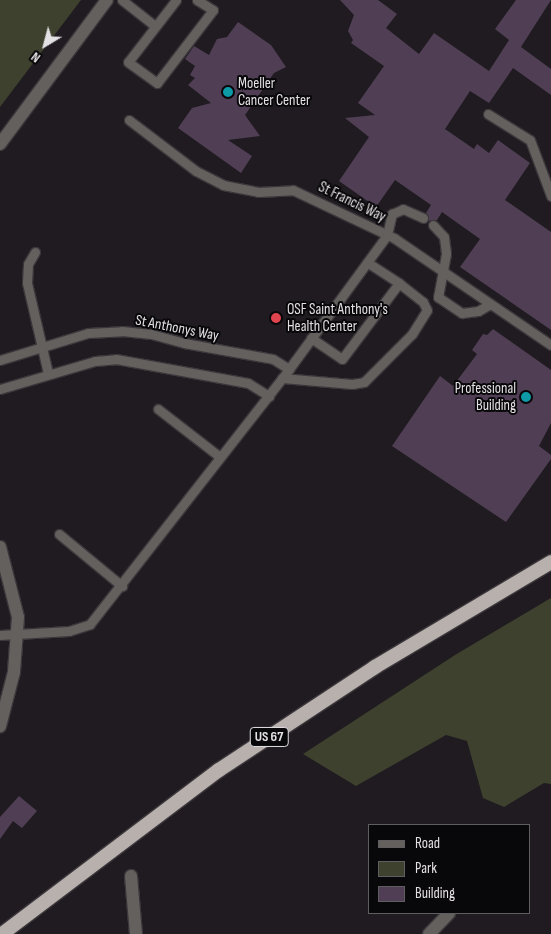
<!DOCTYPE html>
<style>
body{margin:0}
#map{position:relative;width:551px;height:934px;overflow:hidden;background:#1f1b20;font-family:"Sofia Sans Condensed",sans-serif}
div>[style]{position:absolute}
.green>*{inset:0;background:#3d412d}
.building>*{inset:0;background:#503f54}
.roads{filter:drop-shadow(1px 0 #3b373b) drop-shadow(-1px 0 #3b373b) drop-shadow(0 1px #3b373b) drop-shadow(0 -1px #3b373b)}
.service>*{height:9px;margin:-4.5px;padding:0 4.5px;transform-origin:4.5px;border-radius:4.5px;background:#63605e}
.minor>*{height:12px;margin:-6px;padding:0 6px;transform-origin:6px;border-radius:6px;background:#63605e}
.tertiary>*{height:12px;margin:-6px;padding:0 6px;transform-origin:6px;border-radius:6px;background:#63605e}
.trunk>*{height:14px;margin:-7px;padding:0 7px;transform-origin:7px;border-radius:7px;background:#b8b0ad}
.dots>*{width:14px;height:14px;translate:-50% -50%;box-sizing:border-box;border:2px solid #080709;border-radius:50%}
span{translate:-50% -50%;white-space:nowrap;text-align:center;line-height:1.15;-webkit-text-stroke:4px #080709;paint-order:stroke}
.shield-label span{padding:1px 4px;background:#080709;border:1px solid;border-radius:4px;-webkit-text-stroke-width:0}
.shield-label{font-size:14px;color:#e4e1e4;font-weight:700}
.poi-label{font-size:15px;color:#e4e1e4}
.left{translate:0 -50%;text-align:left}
.right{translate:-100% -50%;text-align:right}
.street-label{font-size:15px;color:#e4e1e4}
.legend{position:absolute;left:368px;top:824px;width:162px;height:90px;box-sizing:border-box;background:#080709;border:1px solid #605e61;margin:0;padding:6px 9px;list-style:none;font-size:15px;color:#e4e1e4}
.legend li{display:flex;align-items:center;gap:10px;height:25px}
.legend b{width:25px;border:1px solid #605e61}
.north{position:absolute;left:20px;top:20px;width:50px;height:50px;-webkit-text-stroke:4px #080709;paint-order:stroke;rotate:217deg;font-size:14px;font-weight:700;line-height:20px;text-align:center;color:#e4e1e4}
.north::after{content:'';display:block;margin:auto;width:18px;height:22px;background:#e4e1e4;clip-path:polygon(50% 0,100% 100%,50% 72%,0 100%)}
</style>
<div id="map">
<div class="green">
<div style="clip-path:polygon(0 0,81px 0,0 107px)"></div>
<div style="clip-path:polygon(551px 598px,551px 784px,544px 783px,504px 807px,483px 798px,467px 741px,446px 735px,356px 786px,303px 754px,455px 655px)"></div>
</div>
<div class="building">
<div style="clip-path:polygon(340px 0,378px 0,397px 14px,386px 28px,419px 54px,434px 33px,489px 71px,509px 40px,495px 29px,516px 0,551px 0,521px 47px,551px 69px,551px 95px,513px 68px,489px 103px,470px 91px,445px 129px,474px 149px,477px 144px,489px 153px,498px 140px,530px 163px,505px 200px,551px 232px,551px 330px,460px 267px,480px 239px,442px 212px,437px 220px,429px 221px,426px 213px,431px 205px,395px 180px,376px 207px,339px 181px,369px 137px,345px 118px,375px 115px,358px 103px,384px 66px,351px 43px,353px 40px,348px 31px,354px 15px)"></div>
<div style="clip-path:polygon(238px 22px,271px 45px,286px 67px,274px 73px,245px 115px,260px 136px,228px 140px,252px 156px,241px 173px,178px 128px,192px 108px,211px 103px,188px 85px,195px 78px,190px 75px,195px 66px,185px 59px,194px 46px,209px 55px,217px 39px,227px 37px)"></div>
<div style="clip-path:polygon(493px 329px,551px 370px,551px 423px,539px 446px,551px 455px,551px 459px,506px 522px,392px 446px,440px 376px,453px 386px,477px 354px,472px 350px,483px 334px,487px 335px)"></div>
<div style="clip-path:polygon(19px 796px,37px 811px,22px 828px,13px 821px,0 839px,0 817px)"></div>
</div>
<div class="roads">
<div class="service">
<div style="left:122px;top:0;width:42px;rotate:38.2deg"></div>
<div style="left:176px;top:0;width:78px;rotate:127.7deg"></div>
<div style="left:128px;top:62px;width:36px;rotate:36deg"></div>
<div style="left:157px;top:83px;width:92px;rotate:-52.5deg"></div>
<div style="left:213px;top:10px;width:19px;rotate:-148deg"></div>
<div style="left:488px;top:114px;width:49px;rotate:31.8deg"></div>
<div style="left:530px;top:140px;width:60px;rotate:69.4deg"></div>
<div style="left:129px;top:120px;width:84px;rotate:37.3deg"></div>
<div style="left:196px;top:171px;width:30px;rotate:27deg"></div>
<div style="left:223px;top:185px;width:36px;rotate:11deg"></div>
<div style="left:258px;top:192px;width:35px;rotate:-3deg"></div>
<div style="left:293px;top:190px;width:112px;rotate:25.4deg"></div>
<div style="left:394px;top:238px;width:190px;rotate:34.3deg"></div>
<div style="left:433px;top:225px;width:16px;rotate:47deg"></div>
<div style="left:444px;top:237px;width:17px;rotate:83deg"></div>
<div style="left:446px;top:254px;width:44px;rotate:100.5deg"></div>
<div style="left:35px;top:252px;width:14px;rotate:120deg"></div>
<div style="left:28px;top:264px;width:19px;rotate:93deg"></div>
<div style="left:27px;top:283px;width:92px;rotate:76.9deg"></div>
<div style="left:438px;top:297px;width:29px;rotate:34deg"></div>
<div style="left:462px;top:313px;width:16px;rotate:-7deg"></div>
<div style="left:478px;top:311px;width:14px;rotate:-30deg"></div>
<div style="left:311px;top:338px;width:37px;rotate:34deg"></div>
<div style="left:342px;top:359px;width:95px;rotate:-53.1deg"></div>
<div style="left:399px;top:283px;width:38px;rotate:-147deg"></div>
<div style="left:0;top:360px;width:92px;rotate:-17.1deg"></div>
<div style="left:88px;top:333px;width:34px;rotate:-3deg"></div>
<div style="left:122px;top:331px;width:29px;rotate:6deg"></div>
<div style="left:151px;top:334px;width:34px;rotate:15deg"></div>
<div style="left:184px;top:343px;width:90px;rotate:10.2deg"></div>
<div style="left:273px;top:359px;width:19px;rotate:32deg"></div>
<div style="left:282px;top:378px;width:70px;rotate:4.9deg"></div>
<div style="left:352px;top:384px;width:12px;rotate:-9deg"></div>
<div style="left:364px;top:382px;width:68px;rotate:-45deg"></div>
<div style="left:412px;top:334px;width:28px;rotate:-58deg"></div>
<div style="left:427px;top:310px;width:9px;rotate:-117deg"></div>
<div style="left:423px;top:302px;width:31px;rotate:-142deg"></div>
<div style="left:0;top:389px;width:99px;rotate:-16.4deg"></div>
<div style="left:95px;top:361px;width:21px;rotate:-5deg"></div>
<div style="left:116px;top:359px;width:134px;rotate:10.3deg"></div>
<div style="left:248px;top:383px;width:25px;rotate:32deg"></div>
<div style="left:158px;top:409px;width:78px;rotate:37.7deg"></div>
<div style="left:59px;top:534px;width:82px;rotate:39.5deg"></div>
<div style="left:0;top:635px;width:69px;rotate:-3.3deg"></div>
<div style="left:69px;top:631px;width:22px;rotate:-18deg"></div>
<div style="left:90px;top:624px;width:323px;rotate:-52deg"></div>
<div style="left:289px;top:369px;width:166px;rotate:-53.8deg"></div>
<div style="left:387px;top:235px;width:22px;rotate:-77deg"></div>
<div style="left:392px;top:214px;width:12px;rotate:-24deg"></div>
<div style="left:403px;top:209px;width:22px;rotate:24deg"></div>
</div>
<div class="minor">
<div style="left:131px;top:876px;width:58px;rotate:85.1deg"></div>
<div style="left:429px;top:934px;width:29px;rotate:-46deg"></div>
</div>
<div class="tertiary">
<div style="left:0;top:144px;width:179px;rotate:-53.4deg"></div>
<div style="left:0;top:547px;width:72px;rotate:75.6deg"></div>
<div style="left:18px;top:617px;width:55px;rotate:94.2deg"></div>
<div style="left:14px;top:672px;width:56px;rotate:104.5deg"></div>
</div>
<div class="trunk">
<div style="left:2px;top:934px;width:272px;rotate:-37.1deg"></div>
<div style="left:219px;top:770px;width:187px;rotate:-33.4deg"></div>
<div style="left:375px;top:667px;width:205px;rotate:-30.8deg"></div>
</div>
</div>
<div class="dots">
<div style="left:228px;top:92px;background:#0f9aa8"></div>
<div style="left:276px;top:318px;background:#e0444e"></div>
<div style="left:526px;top:397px;background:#0f9aa8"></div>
</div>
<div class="shield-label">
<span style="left:269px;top:737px">US 67</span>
</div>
<div class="poi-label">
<span class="left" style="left:238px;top:92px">Moeller<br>Cancer Center</span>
<span class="left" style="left:287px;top:318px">OSF Saint Anthony's<br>Health Center</span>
<span class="right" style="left:516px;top:397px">Professional<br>Building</span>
</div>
<div class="street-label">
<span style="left:352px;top:202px;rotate:26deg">St Francis Way</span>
<span style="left:177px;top:328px;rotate:11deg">St Anthonys Way</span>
</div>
<ul class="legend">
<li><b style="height:6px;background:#63605e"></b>Road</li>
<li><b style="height:14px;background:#3d412d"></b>Park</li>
<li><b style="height:14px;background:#503f54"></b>Building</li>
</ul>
<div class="north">N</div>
</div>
